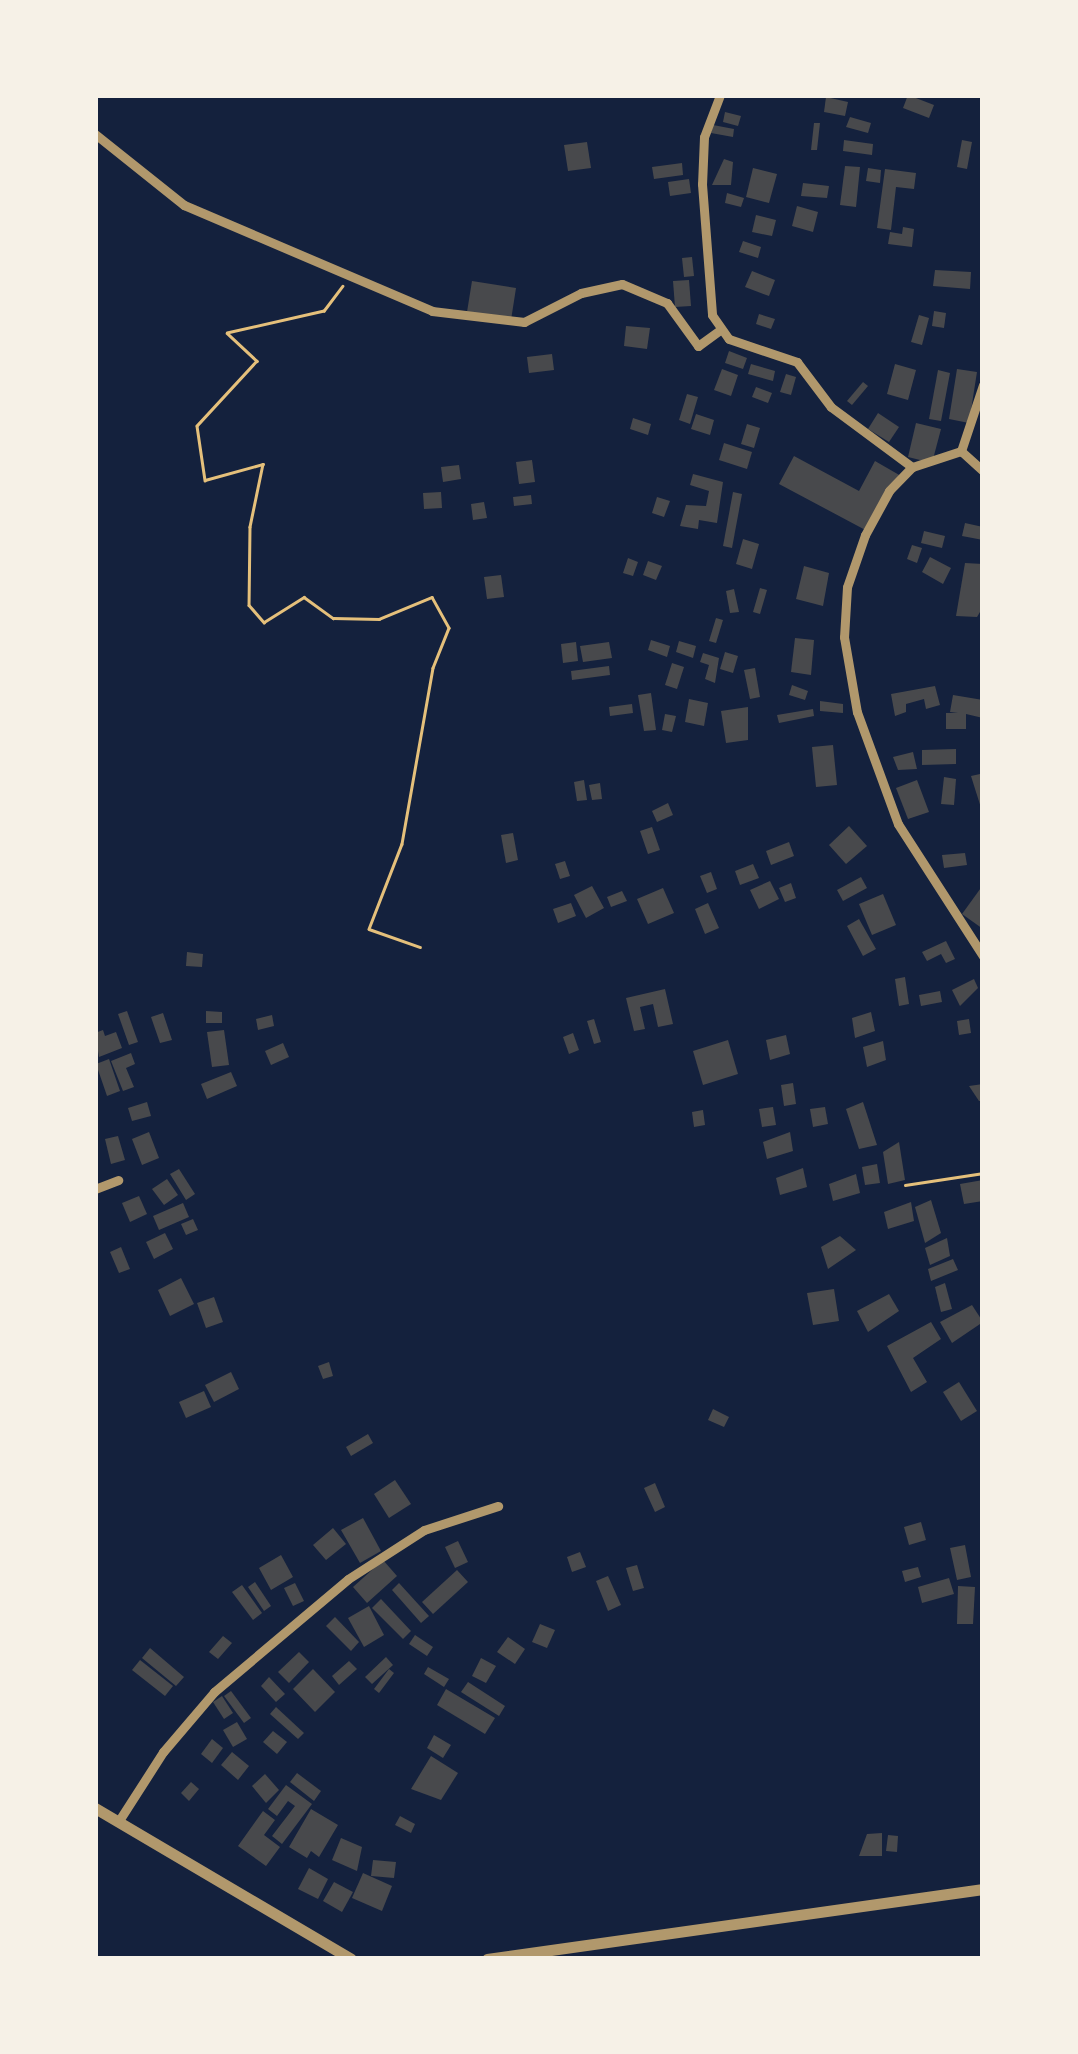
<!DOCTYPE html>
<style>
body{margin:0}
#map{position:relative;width:1078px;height:2054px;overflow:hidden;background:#14213d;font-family:"Alegreya Sans",sans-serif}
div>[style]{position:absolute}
.building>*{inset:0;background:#48494c}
.path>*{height:2.5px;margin:-1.25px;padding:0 1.25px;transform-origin:1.25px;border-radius:1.25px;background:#e5c07b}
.minor>*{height:9px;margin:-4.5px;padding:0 4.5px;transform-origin:4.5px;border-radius:4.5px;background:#b1986c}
.tertiary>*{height:11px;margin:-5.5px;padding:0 5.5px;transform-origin:5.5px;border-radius:5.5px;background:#b1986c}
span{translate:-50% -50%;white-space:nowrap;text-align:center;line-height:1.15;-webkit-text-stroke:9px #f6f1e7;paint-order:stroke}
.frame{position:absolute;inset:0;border:98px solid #f6f1e7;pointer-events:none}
</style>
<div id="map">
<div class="building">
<div style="clip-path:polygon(908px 95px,934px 105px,929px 118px,903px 108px)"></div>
<div style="clip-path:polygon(826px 97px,848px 102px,845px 116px,824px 112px)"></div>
<div style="clip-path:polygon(725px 112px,741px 116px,738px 126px,723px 122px)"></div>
<div style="clip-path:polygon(850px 117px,871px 123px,868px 133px,846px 127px)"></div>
<div style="clip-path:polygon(814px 123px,820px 123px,817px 150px,811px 150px)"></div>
<div style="clip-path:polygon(713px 125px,734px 129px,733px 137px,711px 133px)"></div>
<div style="clip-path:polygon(844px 140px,873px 144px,872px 155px,843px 151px)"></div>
<div style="clip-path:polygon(962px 140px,972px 142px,967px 169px,957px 167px)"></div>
<div style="clip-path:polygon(587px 142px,591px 168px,568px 171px,564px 145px)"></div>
<div style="clip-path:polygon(724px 159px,733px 162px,731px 185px,712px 185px)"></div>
<div style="clip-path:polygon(682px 163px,683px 175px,654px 179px,652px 167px)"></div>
<div style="clip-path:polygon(845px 166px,860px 167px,856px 207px,840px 205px)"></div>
<div style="clip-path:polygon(753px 168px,777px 174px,769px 203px,746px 197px)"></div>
<div style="clip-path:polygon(868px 168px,881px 170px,880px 183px,866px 181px)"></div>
<div style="clip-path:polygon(885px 169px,916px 173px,914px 189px,896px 187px,891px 230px,877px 228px)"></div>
<div style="clip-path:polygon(689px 179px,691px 193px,670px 196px,668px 182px)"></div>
<div style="clip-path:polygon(803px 183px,829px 186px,827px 198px,801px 196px)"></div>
<div style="clip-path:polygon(727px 193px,744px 198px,741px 207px,725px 203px)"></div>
<div style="clip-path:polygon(797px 206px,818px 212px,813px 232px,792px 226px)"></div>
<div style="clip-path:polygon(756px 215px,776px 220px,772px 236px,752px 232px)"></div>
<div style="clip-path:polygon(903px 227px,914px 229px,912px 247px,888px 244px,890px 232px,902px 234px)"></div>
<div style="clip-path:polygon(743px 241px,761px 247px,758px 258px,739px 252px)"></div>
<div style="clip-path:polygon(692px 257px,694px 276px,684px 277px,682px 258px)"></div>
<div style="clip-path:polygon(935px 270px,971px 272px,970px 289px,933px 286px)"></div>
<div style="clip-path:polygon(752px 271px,775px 280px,769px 296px,745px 287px)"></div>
<div style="clip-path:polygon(689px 280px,691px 306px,675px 307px,673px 281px)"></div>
<div style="clip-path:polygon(472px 281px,516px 288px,511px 320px,467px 312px)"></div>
<div style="clip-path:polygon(934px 311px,946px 313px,944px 328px,932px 326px)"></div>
<div style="clip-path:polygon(759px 314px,775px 319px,771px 329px,756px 324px)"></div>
<div style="clip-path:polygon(919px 315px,929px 318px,922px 345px,911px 342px)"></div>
<div style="clip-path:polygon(626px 326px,650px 328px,647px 349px,624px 346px)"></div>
<div style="clip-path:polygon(729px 351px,747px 358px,743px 369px,725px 363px)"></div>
<div style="clip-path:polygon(552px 354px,554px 370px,529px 373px,527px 357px)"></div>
<div style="clip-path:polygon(751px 364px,775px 371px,773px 381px,748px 374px)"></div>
<div style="clip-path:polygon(895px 364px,916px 370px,908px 400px,887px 394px)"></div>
<div style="clip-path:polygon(722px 369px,738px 375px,731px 396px,714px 390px)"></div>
<div style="clip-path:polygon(957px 369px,977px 372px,969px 423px,949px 419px)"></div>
<div style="clip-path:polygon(938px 370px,950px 373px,941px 421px,929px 419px)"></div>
<div style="clip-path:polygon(786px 374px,796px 377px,791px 395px,780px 392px)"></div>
<div style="clip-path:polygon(863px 382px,868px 386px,852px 405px,847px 401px)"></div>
<div style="clip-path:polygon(756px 387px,772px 393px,768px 403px,752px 397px)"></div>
<div style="clip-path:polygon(687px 394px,698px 397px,690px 424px,679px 420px)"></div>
<div style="clip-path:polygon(878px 413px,899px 427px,889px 442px,868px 429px)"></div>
<div style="clip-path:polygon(696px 414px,714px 420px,710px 435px,691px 429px)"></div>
<div style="clip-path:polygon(633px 418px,651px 424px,648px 435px,630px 429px)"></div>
<div style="clip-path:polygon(916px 423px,941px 429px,932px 463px,908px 457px)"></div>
<div style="clip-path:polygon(747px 424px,760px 428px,754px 448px,741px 444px)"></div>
<div style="clip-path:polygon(724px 443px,752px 452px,747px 469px,719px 460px)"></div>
<div style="clip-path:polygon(794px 456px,859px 491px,875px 461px,901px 476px,871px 533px,779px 484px)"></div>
<div style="clip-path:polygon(532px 460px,535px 482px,519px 484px,516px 462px)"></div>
<div style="clip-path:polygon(459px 465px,461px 479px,443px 482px,441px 467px)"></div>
<div style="clip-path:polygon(693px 474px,723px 482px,717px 523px,699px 520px,698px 529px,680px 526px,686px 505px,706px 506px,709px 491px,690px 485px)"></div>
<div style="clip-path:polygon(441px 492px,442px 508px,424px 509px,423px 493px)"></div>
<div style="clip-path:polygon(733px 492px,742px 494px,732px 548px,723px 546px)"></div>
<div style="clip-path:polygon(531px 495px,532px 504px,514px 506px,513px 497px)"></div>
<div style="clip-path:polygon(657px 497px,670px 501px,664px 517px,652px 513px)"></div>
<div style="clip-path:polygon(484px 502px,487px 518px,473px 520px,471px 504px)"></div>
<div style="clip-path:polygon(965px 523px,983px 527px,983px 540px,962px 536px)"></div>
<div style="clip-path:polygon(924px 531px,945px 536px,942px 548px,921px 543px)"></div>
<div style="clip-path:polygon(743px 539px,759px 544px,752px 569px,736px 564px)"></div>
<div style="clip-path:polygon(912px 545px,922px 548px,917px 563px,907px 559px)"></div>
<div style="clip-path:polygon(930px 557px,951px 568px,943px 584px,922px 572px)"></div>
<div style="clip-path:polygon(628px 558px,638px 562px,633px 576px,623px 573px)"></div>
<div style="clip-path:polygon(648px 561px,662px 566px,656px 580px,643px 575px)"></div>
<div style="clip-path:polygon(965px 563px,983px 564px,983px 607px,977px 617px,956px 616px)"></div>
<div style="clip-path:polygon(804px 566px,829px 573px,823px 606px,796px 599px)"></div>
<div style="clip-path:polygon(501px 575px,504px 597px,487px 599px,484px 577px)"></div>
<div style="clip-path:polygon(760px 588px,767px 590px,760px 614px,753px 612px)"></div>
<div style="clip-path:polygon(734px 589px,739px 612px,730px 613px,726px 591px)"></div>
<div style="clip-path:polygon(716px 618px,723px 620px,716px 643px,709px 641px)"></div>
<div style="clip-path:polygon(795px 638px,814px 640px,811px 675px,791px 672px)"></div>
<div style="clip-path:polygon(651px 640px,670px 646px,667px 657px,648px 650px)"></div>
<div style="clip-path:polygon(679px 641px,696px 646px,693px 658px,676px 652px)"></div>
<div style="clip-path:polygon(576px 642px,578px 661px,563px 663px,561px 644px)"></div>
<div style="clip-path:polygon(609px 642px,612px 658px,583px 662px,580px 646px)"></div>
<div style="clip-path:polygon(725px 652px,738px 656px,733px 673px,720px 669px)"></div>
<div style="clip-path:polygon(703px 653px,719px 658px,715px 683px,705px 679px,709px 665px,700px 662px)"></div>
<div style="clip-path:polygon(672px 663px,684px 667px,677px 689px,665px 685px)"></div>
<div style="clip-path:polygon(609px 666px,610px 675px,572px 680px,571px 671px)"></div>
<div style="clip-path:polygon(755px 668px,760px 697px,750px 699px,744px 670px)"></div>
<div style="clip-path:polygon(792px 685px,808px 691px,805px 700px,789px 695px)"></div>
<div style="clip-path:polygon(935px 686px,940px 705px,926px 709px,924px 699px,906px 704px,906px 712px,895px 716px,891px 694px)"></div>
<div style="clip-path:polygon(651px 693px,656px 730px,644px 731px,638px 695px)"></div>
<div style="clip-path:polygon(953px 695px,983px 700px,983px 718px,966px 714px,966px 729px,946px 729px,946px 713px,958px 713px,950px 712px)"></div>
<div style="clip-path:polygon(689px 699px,708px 703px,704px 726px,685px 722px)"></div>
<div style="clip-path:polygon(820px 701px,843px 704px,843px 713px,820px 711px)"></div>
<div style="clip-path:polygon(632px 704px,633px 713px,610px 716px,609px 707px)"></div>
<div style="clip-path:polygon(748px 707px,748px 740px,726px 743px,721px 711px)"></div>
<div style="clip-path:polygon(813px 709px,814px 716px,779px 723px,777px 715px)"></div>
<div style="clip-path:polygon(665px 714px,676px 716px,672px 732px,662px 730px)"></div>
<div style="clip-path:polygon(833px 745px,837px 785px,816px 787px,812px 747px)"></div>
<div style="clip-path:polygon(956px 749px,956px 764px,922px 765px,922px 750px)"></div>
<div style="clip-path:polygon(913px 752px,917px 769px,898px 770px,893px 757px)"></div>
<div style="clip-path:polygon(980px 774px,983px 785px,982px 811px,971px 776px)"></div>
<div style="clip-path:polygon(944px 777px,956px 779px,954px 805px,941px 804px)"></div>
<div style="clip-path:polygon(584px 780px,587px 800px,577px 801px,574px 782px)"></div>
<div style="clip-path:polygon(917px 780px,929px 812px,908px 819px,896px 788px)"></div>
<div style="clip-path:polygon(600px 783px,602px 799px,592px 800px,589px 785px)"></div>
<div style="clip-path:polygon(668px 803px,673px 815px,657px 822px,652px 811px)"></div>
<div style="clip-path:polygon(849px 826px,867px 846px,846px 864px,829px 845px)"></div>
<div style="clip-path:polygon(652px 827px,660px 850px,648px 854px,640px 831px)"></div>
<div style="clip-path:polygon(513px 833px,518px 860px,506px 863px,501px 835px)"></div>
<div style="clip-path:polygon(789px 842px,794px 856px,771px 865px,766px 851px)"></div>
<div style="clip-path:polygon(965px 853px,967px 865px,944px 868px,942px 855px)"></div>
<div style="clip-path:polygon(565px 861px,570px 876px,560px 879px,555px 864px)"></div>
<div style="clip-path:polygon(753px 864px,759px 878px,740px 885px,735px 871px)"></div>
<div style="clip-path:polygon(711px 872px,717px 889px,707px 893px,700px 876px)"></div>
<div style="clip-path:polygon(861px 877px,867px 888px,843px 901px,837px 890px)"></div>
<div style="clip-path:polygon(770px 881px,779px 899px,759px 909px,750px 890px)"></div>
<div style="clip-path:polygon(791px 883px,796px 898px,785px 902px,779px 888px)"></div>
<div style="clip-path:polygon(983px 885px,983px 929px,962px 914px)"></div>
<div style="clip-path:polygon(592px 886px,604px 908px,586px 918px,574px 895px)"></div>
<div style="clip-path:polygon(663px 888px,674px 913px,648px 924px,637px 899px)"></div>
<div style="clip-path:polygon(622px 891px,627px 901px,611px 907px,607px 897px)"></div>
<div style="clip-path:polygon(883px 894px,896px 925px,872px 935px,859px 904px)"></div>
<div style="clip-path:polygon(571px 903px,576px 916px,558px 923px,553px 909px)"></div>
<div style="clip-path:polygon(708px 903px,719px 928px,705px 934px,695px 909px)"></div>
<div style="clip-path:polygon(859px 919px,876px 949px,863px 956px,847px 926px)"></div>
<div style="clip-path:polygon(946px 941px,955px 959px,946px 963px,941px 954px,927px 961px,922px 952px)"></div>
<div style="clip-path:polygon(187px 952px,203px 954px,202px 967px,186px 966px)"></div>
<div style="clip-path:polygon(905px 977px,909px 1004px,899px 1006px,895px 979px)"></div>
<div style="clip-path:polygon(974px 979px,978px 988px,960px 1006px,952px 990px)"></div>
<div style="clip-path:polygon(665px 989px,673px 1024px,658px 1027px,653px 1004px,640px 1007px,645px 1029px,634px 1031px,626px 998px)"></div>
<div style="clip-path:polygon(940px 991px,942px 1002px,921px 1006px,919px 995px)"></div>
<div style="clip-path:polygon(127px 1011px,138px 1042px,129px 1045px,118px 1014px)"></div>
<div style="clip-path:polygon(206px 1011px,222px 1012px,222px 1023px,206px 1023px)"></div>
<div style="clip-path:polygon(871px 1012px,875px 1031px,855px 1038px,852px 1018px)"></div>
<div style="clip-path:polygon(163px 1013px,172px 1040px,160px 1043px,151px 1017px)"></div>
<div style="clip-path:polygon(272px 1015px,274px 1026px,258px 1030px,256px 1019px)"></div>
<div style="clip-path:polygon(594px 1019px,601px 1042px,594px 1044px,587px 1021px)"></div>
<div style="clip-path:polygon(969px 1019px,971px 1033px,959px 1035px,957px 1021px)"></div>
<div style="clip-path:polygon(103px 1030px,105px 1036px,116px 1032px,122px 1048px,99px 1057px,95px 1033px)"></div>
<div style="clip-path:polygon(224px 1030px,229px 1065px,212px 1067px,207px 1032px)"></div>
<div style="clip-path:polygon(573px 1033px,579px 1050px,569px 1054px,563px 1037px)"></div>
<div style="clip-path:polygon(786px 1035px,790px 1054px,770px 1060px,766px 1040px)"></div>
<div style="clip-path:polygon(728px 1040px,738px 1074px,703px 1085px,693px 1051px)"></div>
<div style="clip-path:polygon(883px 1041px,886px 1060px,867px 1067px,863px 1047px)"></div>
<div style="clip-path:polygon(283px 1043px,289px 1057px,271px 1065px,265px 1051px)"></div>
<div style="clip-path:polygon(131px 1053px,135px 1064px,126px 1068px,134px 1087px,123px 1091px,111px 1061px)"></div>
<div style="clip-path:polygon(109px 1059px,120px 1091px,107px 1096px,96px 1064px)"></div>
<div style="clip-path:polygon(231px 1072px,237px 1086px,207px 1099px,201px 1084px)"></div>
<div style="clip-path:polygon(793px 1083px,796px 1104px,784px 1106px,781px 1085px)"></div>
<div style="clip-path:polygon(983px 1084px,983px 1101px,979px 1101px,969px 1086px)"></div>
<div style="clip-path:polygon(147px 1102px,151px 1116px,132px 1121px,128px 1108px)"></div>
<div style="clip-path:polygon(863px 1102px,877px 1145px,859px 1149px,846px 1109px)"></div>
<div style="clip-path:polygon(773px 1107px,776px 1125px,762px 1127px,759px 1109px)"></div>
<div style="clip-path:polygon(825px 1107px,828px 1124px,813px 1127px,810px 1109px)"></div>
<div style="clip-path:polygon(703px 1110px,705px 1125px,694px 1127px,692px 1112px)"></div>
<div style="clip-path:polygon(149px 1132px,159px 1158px,142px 1165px,132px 1139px)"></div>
<div style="clip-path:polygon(790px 1132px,793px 1151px,767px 1159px,763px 1142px)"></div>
<div style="clip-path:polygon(118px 1136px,125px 1160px,111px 1164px,105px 1139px)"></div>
<div style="clip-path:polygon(899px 1142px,905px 1180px,888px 1184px,883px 1152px)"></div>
<div style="clip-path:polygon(877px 1164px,880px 1183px,865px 1185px,862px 1167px)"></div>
<div style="clip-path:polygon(803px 1168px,807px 1187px,780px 1195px,776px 1178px)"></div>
<div style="clip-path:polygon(179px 1169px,195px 1194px,186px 1200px,170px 1174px)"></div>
<div style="clip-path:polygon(856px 1174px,860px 1193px,833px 1201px,829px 1184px)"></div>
<div style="clip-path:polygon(167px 1179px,178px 1195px,164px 1205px,152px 1189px)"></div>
<div style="clip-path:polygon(983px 1180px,983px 1201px,964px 1204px,960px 1184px)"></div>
<div style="clip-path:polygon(139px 1196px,147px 1214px,130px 1222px,122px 1203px)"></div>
<div style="clip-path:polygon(931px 1200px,941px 1233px,925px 1243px,915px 1207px)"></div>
<div style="clip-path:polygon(911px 1202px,914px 1221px,888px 1229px,884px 1212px)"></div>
<div style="clip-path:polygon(183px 1203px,189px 1217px,159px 1230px,153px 1216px)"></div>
<div style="clip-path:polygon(193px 1219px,198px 1230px,186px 1235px,181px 1224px)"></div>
<div style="clip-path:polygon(165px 1233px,173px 1249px,154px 1259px,146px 1242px)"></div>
<div style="clip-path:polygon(840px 1236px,856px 1250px,828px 1269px,821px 1247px)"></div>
<div style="clip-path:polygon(947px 1238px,950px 1256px,930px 1265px,925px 1248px)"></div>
<div style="clip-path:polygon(121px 1247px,130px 1269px,119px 1273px,110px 1252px)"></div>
<div style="clip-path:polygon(953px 1259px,958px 1270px,931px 1281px,928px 1269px)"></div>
<div style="clip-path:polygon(181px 1278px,194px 1304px,170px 1316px,158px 1290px)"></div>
<div style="clip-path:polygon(945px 1283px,952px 1309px,941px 1312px,935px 1287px)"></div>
<div style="clip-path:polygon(834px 1289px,839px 1321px,813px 1325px,807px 1293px)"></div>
<div style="clip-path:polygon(889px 1294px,899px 1311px,868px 1332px,857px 1311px)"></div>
<div style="clip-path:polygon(214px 1297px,223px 1322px,206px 1328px,197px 1303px)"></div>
<div style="clip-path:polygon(972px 1305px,983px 1322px,952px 1343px,940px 1322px)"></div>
<div style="clip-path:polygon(931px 1322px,941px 1339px,913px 1358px,927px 1382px,911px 1392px,887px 1346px)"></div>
<div style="clip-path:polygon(329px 1362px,333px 1376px,323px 1379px,318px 1366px)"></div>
<div style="clip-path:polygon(231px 1372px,239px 1389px,214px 1402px,205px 1385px)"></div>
<div style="clip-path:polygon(959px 1382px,977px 1411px,961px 1421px,943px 1392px)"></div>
<div style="clip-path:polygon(204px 1391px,211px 1407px,186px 1418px,179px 1402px)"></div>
<div style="clip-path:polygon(713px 1409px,729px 1417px,724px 1427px,708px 1420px)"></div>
<div style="clip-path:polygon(368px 1434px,373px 1443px,351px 1456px,346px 1447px)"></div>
<div style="clip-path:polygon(395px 1480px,411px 1504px,389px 1518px,374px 1494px)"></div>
<div style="clip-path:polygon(655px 1483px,665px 1507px,655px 1512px,644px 1488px)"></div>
<div style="clip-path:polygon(363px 1518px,381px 1551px,360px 1563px,341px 1530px)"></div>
<div style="clip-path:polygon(921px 1522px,926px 1540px,909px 1545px,904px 1527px)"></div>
<div style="clip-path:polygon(333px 1528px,346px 1544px,326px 1560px,313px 1545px)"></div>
<div style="clip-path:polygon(458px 1541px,468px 1562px,455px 1568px,445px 1547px)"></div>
<div style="clip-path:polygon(965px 1545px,971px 1577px,957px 1580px,950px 1548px)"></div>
<div style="clip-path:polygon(580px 1552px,586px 1567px,572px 1572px,567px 1557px)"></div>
<div style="clip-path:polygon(281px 1555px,293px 1577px,271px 1590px,259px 1568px)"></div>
<div style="clip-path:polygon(383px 1560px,397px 1576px,367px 1603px,353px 1587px)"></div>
<div style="clip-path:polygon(637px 1565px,644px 1588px,633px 1591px,626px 1568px)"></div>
<div style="clip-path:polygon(918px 1567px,921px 1577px,905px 1582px,902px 1571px)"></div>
<div style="clip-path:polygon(457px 1570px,468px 1582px,433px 1614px,422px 1602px)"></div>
<div style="clip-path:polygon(608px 1576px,621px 1605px,608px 1611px,596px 1581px)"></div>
<div style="clip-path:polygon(949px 1578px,954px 1594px,922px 1603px,918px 1587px)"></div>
<div style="clip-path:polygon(255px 1582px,271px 1606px,264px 1611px,248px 1587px)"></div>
<div style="clip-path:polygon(295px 1583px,304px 1601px,293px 1606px,284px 1588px)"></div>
<div style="clip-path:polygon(399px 1583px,429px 1616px,421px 1623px,392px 1590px)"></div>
<div style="clip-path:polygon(242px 1585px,262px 1613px,253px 1620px,232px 1592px)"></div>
<div style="clip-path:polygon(958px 1586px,975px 1587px,973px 1624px,957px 1624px)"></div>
<div style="clip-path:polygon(381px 1599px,411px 1631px,403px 1639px,372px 1608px)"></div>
<div style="clip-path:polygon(369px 1606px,384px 1635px,364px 1647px,348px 1618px)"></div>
<div style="clip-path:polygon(335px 1617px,359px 1642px,351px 1651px,326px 1626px)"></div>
<div style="clip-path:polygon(540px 1624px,555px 1630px,547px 1648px,532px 1642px)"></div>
<div style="clip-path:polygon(415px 1635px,433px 1647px,427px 1656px,409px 1644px)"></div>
<div style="clip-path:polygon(223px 1636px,232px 1643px,218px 1659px,209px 1652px)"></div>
<div style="clip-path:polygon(508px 1637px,525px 1649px,515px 1664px,497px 1652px)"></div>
<div style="clip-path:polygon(150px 1648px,184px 1677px,176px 1686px,142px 1658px)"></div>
<div style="clip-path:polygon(299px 1652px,309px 1662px,289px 1683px,278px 1672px)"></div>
<div style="clip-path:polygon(386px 1657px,393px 1665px,372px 1684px,365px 1677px)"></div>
<div style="clip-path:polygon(481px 1658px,496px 1666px,486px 1683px,472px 1676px)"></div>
<div style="clip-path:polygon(140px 1660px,173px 1686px,165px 1696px,132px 1670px)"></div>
<div style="clip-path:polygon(349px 1661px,357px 1669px,339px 1685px,332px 1676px)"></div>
<div style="clip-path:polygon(428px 1667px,449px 1679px,444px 1687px,424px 1674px)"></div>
<div style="clip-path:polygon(313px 1669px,335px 1692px,315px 1712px,293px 1689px)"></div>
<div style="clip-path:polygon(389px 1669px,394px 1673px,379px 1693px,374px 1689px)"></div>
<div style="clip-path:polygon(269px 1677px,285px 1694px,276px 1702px,261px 1686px)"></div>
<div style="clip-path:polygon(468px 1682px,505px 1706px,499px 1716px,461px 1692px)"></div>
<div style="clip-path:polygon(446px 1689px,495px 1718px,485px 1734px,437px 1705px)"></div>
<div style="clip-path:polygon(231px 1691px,251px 1718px,244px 1723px,224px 1696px)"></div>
<div style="clip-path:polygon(222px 1696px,233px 1713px,224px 1719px,213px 1702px)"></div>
<div style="clip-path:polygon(276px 1707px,304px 1733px,298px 1739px,270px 1714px)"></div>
<div style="clip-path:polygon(237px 1722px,247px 1739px,233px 1747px,223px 1730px)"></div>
<div style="clip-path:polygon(273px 1731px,287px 1742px,277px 1754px,263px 1742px)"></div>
<div style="clip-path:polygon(434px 1735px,451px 1745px,443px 1758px,427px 1748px)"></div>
<div style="clip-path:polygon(212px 1739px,223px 1748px,212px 1763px,201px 1754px)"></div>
<div style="clip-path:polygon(232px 1752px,249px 1766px,238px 1780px,221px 1765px)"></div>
<div style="clip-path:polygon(431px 1756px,458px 1773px,441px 1800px,411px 1789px)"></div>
<div style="clip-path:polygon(297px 1773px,321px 1791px,314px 1801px,290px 1782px)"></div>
<div style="clip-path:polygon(265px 1774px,279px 1790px,266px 1803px,252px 1786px)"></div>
<div style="clip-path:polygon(191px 1782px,199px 1789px,189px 1801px,181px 1793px)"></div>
<div style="clip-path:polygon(286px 1785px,312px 1804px,282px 1844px,272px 1836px,295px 1806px,288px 1801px,277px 1816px,268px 1809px)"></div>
<div style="clip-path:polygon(311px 1809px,338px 1825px,319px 1857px,311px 1851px,307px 1858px,289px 1847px)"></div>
<div style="clip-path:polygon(263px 1811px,275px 1820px,264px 1835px,280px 1847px,266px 1866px,238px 1846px)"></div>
<div style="clip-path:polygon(400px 1816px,415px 1824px,411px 1833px,395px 1825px)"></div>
<div style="clip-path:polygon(882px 1833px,882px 1856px,859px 1856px,867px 1834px)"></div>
<div style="clip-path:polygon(888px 1835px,898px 1836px,897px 1852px,886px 1851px)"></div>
<div style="clip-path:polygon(341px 1838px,362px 1847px,357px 1871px,332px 1860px)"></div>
<div style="clip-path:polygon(373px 1860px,396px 1862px,394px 1878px,371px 1876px)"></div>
<div style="clip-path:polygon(309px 1868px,328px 1879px,318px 1899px,298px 1889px)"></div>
<div style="clip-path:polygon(363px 1873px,392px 1886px,382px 1911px,352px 1898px)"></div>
<div style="clip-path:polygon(334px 1882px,353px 1892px,342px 1912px,323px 1901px)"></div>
</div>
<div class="path">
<div style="left:343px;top:286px;width:31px;rotate:127deg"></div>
<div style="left:324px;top:311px;width:99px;rotate:167.2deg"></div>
<div style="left:227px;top:333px;width:41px;rotate:43deg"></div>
<div style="left:257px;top:361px;width:88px;rotate:132.7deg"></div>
<div style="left:197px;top:426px;width:55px;rotate:81.6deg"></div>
<div style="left:205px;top:480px;width:60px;rotate:-15.4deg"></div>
<div style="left:263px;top:464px;width:64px;rotate:101.7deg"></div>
<div style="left:250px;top:527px;width:78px;rotate:90.7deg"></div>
<div style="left:249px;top:605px;width:23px;rotate:49deg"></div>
<div style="left:264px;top:622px;width:47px;rotate:-32deg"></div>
<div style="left:304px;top:597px;width:36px;rotate:36deg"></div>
<div style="left:333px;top:618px;width:46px;rotate:1.2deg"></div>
<div style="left:379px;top:619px;width:57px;rotate:-22.5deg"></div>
<div style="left:432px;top:597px;width:35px;rotate:61deg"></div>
<div style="left:449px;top:628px;width:43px;rotate:111.8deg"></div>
<div style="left:433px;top:668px;width:179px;rotate:100deg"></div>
<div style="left:402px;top:844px;width:91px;rotate:111.2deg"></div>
<div style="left:369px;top:929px;width:54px;rotate:19.4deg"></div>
<div style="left:905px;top:1185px;width:79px;rotate:-8.7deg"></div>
</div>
<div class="minor">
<div style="left:720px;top:95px;width:45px;rotate:110.9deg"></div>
<div style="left:704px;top:137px;width:47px;rotate:92.4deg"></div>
<div style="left:702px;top:184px;width:131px;rotate:85.6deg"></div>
<div style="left:712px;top:315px;width:29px;rotate:55deg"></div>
<div style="left:729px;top:339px;width:72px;rotate:18.7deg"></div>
<div style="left:797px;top:362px;width:56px;rotate:52.9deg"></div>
<div style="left:831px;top:407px;width:101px;rotate:36.5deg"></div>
<div style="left:95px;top:134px;width:114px;rotate:38.6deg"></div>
<div style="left:184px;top:205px;width:270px;rotate:23.1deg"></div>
<div style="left:432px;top:311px;width:93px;rotate:6.8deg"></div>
<div style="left:524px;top:322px;width:64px;rotate:-27deg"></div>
<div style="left:581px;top:293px;width:42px;rotate:-12.4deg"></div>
<div style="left:622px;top:284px;width:49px;rotate:22.9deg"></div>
<div style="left:667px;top:303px;width:53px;rotate:54.2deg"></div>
<div style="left:698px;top:346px;width:27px;rotate:-36deg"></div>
<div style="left:983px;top:385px;width:70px;rotate:108.4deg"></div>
<div style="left:961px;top:451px;width:52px;rotate:161.9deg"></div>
<div style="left:912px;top:467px;width:33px;rotate:134deg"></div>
<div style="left:889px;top:491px;width:50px;rotate:118.6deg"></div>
<div style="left:865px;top:535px;width:55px;rotate:109.1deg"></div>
<div style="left:847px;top:587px;width:50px;rotate:93.4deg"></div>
<div style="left:844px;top:637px;width:76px;rotate:80.2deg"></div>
<div style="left:857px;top:712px;width:119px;rotate:69.9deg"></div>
<div style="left:898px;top:824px;width:157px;rotate:57.2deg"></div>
<div style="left:961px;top:451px;width:30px;rotate:42deg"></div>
<div style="left:95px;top:1189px;width:25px;rotate:-21deg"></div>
<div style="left:120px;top:1819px;width:80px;rotate:-57.3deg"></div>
<div style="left:163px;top:1752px;width:79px;rotate:-49.6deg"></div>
<div style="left:214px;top:1692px;width:175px;rotate:-40.1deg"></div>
<div style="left:348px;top:1579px;width:90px;rotate:-32.8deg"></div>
<div style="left:424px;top:1530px;width:78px;rotate:-18deg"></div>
</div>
<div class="tertiary">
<div style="left:95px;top:1808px;width:297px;rotate:30.5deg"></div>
<div style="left:487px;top:1959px;width:501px;rotate:-8.03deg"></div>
</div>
<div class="frame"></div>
</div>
